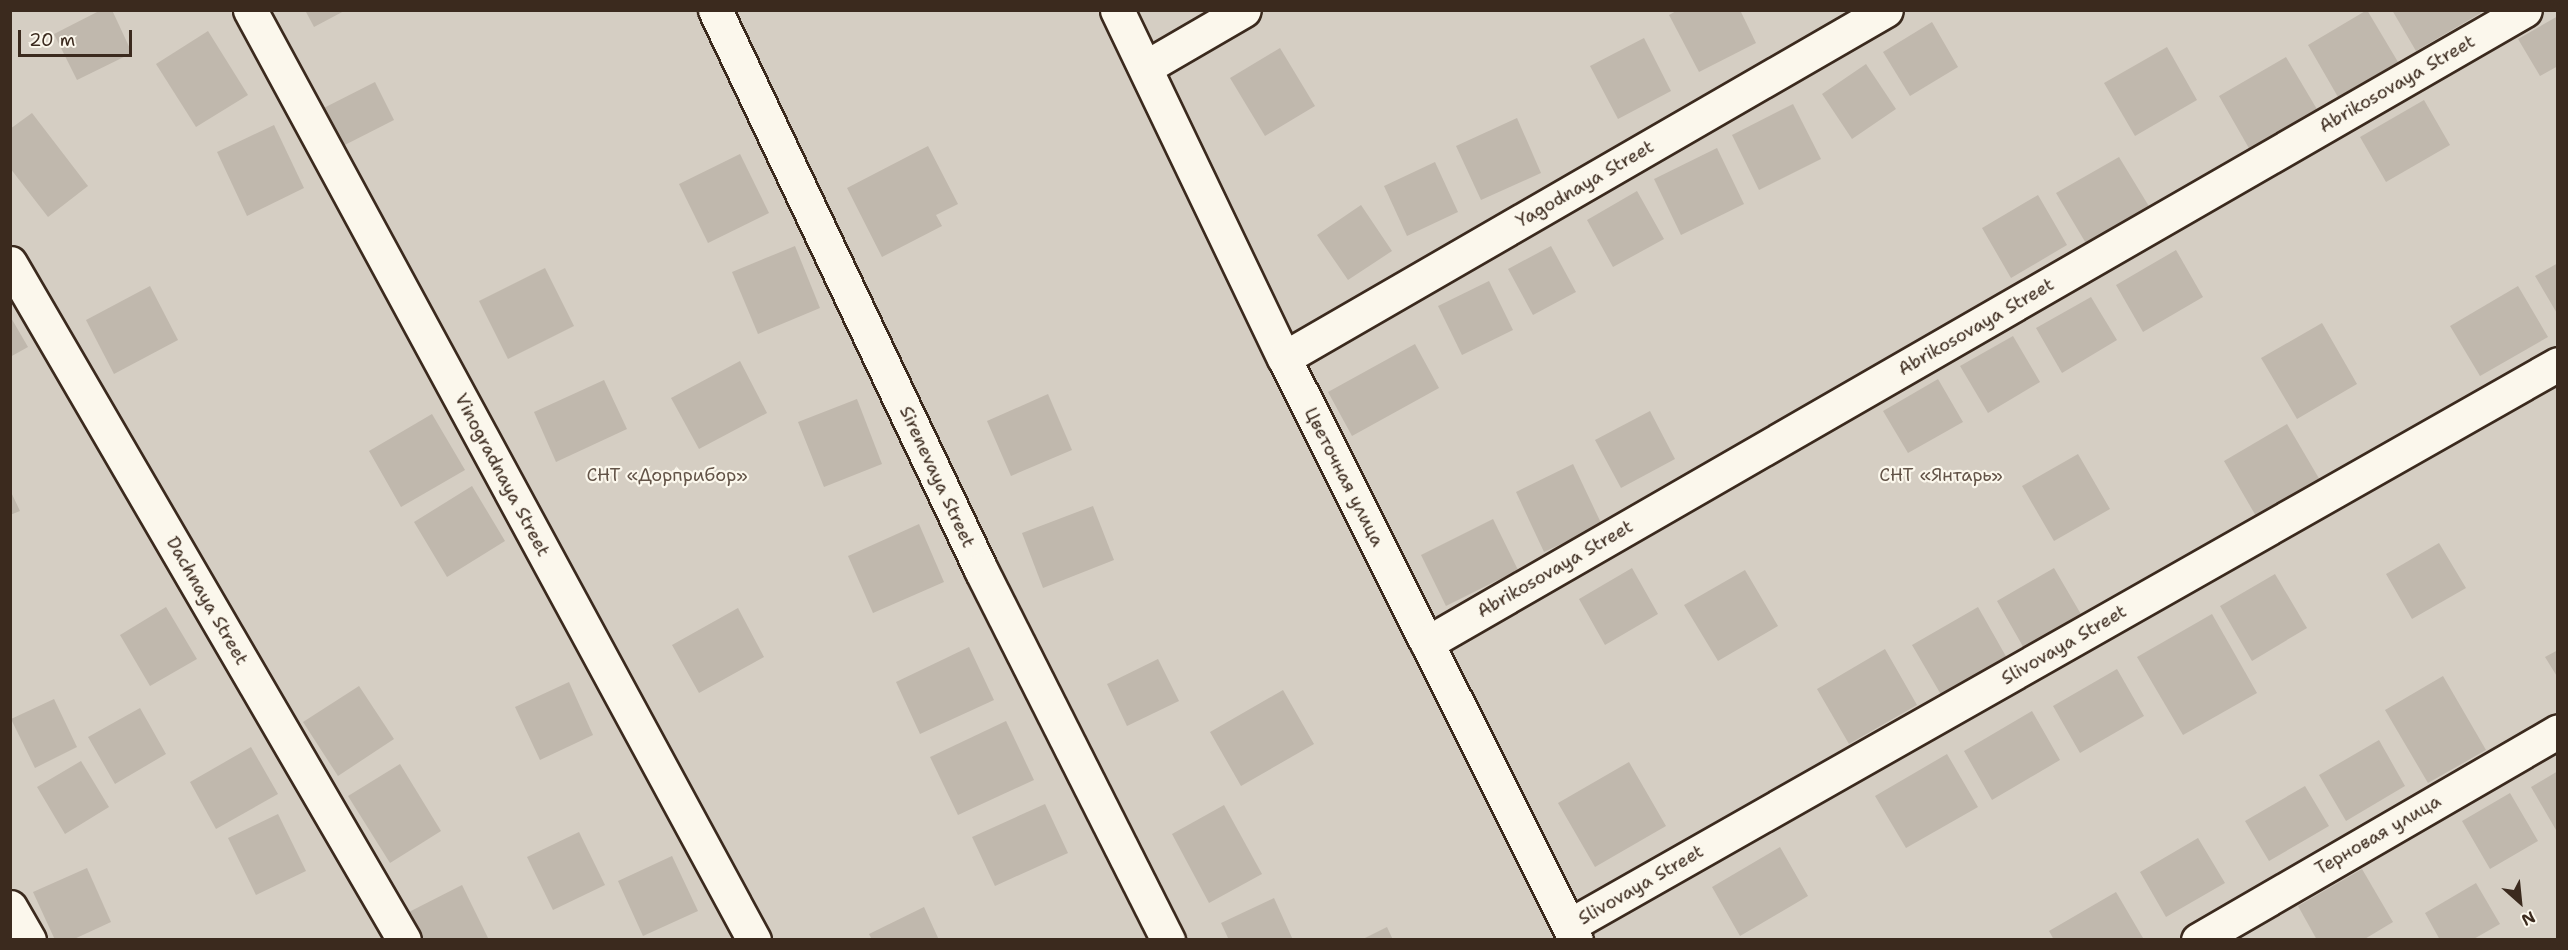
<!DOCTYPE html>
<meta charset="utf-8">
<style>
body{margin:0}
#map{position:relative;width:2568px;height:950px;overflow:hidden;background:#f0ebe0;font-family:"Shantell Sans",sans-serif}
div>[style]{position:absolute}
.green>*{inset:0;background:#d5cec3}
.building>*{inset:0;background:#c0b8ad}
.roads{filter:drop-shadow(2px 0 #3b2a1e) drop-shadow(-2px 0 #3b2a1e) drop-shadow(0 2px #3b2a1e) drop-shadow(0 -2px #3b2a1e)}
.minor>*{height:33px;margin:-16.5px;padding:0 16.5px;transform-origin:16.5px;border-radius:16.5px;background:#fbf7ec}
span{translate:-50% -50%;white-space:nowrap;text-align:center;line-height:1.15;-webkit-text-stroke:4.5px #fbf7ec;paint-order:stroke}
.street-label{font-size:18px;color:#3b2a1e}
.park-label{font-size:18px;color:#625347}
.frame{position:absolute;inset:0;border:12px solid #3b2a1e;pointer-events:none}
.north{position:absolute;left:2490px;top:872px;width:60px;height:60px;-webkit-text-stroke:4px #fbf7ec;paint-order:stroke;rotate:153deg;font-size:16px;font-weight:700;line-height:24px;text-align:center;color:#3b2a1e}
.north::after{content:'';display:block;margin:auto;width:21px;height:27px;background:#3b2a1e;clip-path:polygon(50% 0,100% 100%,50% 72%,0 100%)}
.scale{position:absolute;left:18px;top:30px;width:114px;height:27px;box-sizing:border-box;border:3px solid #3b2a1e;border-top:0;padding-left:8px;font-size:18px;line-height:21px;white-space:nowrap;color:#3b2a1e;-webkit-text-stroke:4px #fbf7ec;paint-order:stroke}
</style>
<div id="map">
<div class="green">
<div style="clip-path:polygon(10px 11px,2557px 11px,2557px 939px,11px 939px)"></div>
</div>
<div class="building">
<div style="clip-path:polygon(101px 10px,112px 10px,132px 53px,77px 80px,54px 34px)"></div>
<div style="clip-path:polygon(305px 10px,346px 10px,314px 27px)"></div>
<div style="clip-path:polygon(1678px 10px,1740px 10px,1756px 43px,1699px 72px,1669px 15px)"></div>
<div style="clip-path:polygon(2367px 10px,2398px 62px,2338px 97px,2308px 45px)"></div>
<div style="clip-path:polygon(2392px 10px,2479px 10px,2481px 13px,2416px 51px)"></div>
<div style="clip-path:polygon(2558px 16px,2558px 66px,2540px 76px,2518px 39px)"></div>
<div style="clip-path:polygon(1932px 22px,1958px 67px,1910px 96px,1883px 52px)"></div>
<div style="clip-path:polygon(208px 31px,248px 95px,196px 127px,156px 64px)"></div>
<div style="clip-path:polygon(1644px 38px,1671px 91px,1618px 119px,1590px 66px)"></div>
<div style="clip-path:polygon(2167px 47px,2197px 100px,2135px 136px,2104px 83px)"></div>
<div style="clip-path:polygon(1280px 48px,1315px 106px,1265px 136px,1230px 78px)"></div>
<div style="clip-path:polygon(2286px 57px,2318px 111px,2250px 150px,2219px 96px)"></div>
<div style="clip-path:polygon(1866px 64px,1896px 109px,1852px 139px,1822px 94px)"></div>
<div style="clip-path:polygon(375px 82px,394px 120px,329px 153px,310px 115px)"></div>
<div style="clip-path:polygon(2424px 100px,2450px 145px,2386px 182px,2360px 137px)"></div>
<div style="clip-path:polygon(1793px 104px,1821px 159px,1759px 190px,1732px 135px)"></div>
<div style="clip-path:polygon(32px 113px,88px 186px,48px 217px,10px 168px,10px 129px)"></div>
<div style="clip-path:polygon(1517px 118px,1541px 173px,1481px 200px,1456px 146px)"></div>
<div style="clip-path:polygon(274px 125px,304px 188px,247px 216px,217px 152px)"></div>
<div style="clip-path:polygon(928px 146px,958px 204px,936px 215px,942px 226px,882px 257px,847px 188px)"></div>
<div style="clip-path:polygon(1717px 148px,1744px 204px,1681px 235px,1654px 179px)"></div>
<div style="clip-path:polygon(740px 154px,769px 213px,708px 243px,679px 184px)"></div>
<div style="clip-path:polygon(2119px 157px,2150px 208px,2087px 245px,2056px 193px)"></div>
<div style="clip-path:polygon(1435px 162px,1458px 212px,1407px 236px,1384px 186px)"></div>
<div style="clip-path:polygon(1637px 191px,1664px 239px,1613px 267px,1587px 220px)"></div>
<div style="clip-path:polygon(2038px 195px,2067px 245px,2011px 278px,1982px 228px)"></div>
<div style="clip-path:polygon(1361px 205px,1392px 251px,1348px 280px,1317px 235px)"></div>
<div style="clip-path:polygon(795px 246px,820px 308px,758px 334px,732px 272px)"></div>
<div style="clip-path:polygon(1551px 246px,1576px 292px,1533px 315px,1508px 269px)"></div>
<div style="clip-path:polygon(2176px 250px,2203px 297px,2143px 332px,2116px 285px)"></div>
<div style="clip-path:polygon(2558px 263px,2558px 315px,2535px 276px)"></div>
<div style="clip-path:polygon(545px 268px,574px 326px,508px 359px,479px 301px)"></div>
<div style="clip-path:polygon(1489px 281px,1513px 330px,1462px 355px,1438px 306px)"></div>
<div style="clip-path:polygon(150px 286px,178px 340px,114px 374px,86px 320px)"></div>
<div style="clip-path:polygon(2518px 286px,2548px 337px,2480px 376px,2450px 326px)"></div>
<div style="clip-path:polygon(2091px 297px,2117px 340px,2062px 373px,2036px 328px)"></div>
<div style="clip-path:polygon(10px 316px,28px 347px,10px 357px)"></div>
<div style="clip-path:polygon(2322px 323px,2357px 384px,2297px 419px,2261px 358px)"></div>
<div style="clip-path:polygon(2013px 336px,2040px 382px,1988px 413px,1960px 366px)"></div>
<div style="clip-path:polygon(1415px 344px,1439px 388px,1352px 436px,1328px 392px)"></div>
<div style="clip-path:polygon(740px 361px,767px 413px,699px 449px,671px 398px)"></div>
<div style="clip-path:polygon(1938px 379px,1963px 422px,1908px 453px,1883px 411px)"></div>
<div style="clip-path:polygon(604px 380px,627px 429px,556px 462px,534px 412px)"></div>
<div style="clip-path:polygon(1048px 394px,1072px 450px,1011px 476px,987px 421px)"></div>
<div style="clip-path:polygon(857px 399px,882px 464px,824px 487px,798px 422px)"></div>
<div style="clip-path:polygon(1650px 411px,1675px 459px,1621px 488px,1595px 440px)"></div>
<div style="clip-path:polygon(432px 414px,465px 470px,401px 507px,369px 451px)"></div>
<div style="clip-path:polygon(2287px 424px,2324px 487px,2260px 523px,2224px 461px)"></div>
<div style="clip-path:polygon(2078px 454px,2110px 509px,2054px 541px,2022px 486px)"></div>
<div style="clip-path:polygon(1573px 464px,1602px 525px,1544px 552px,1516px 492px)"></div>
<div style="clip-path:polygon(472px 486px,505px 541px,447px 577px,414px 522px)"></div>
<div style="clip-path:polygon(10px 490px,20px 511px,10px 515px)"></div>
<div style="clip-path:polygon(1093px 506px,1114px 560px,1043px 588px,1022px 533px)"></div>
<div style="clip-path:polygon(1493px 519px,1518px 570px,1446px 606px,1421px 555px)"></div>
<div style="clip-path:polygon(919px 524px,944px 582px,873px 613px,848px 556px)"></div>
<div style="clip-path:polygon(2439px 543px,2466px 588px,2412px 619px,2386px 574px)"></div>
<div style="clip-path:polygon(1632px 568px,1658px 614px,1605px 645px,1579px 599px)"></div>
<div style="clip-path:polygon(2054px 568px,2082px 616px,2025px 650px,1997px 601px)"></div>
<div style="clip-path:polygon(1745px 570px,1778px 626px,1718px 661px,1684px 605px)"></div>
<div style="clip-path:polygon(2275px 574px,2307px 628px,2252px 661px,2220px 606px)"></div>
<div style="clip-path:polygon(166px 607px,197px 659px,150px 686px,120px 635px)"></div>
<div style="clip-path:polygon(1978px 607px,2008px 660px,1943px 698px,1912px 645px)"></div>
<div style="clip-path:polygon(738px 608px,764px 657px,699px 693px,672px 645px)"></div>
<div style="clip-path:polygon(2212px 614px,2257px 693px,2183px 735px,2137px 657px)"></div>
<div style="clip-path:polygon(969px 647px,994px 700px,920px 734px,896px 682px)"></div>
<div style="clip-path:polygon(1885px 649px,1917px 705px,1849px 744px,1817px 689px)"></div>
<div style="clip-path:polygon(2558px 650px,2558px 678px,2545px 657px)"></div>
<div style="clip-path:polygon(1158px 659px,1179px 701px,1127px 726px,1107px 684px)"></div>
<div style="clip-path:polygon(2117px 669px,2144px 716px,2080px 753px,2053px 706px)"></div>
<div style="clip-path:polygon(2443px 676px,2486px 750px,2428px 783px,2385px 710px)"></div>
<div style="clip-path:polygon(569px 682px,593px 735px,540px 760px,515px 707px)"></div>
<div style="clip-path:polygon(359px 686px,394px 739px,338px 776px,303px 722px)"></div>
<div style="clip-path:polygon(1283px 690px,1314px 744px,1241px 786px,1210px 732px)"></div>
<div style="clip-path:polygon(54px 699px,77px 747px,35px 768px,11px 719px)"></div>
<div style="clip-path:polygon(140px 708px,166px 754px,115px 784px,88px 737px)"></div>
<div style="clip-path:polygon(2032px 711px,2060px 760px,1992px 800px,1964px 751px)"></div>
<div style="clip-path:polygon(1006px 721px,1034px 780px,958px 815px,930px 757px)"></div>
<div style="clip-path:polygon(2379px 740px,2405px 786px,2346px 821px,2319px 775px)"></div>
<div style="clip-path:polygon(251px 747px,278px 794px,216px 829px,190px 782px)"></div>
<div style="clip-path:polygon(1947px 754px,1978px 807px,1906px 848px,1875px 796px)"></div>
<div style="clip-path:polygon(81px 761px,109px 807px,65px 834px,37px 787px)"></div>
<div style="clip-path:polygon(1629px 762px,1666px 826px,1595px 867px,1558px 803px)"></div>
<div style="clip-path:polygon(400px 764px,441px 831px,390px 863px,348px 796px)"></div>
<div style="clip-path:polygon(2558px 771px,2558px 829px,2556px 830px,2531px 787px)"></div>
<div style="clip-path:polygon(2305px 786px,2329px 826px,2269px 861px,2245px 821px)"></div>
<div style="clip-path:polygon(2510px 793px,2538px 841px,2490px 869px,2462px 821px)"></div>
<div style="clip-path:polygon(1045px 804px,1068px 853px,995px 886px,972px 837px)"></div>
<div style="clip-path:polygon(1224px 805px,1262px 874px,1209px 903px,1172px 834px)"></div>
<div style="clip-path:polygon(278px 814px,306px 871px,256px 895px,228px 838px)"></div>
<div style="clip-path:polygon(579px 832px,605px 885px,553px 910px,527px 857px)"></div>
<div style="clip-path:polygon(2198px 838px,2225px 883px,2166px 917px,2140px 872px)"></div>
<div style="clip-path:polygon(1780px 847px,1808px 896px,1740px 936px,1712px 887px)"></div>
<div style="clip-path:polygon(672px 856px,698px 911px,643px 936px,618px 881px)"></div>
<div style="clip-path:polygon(87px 868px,111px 922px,72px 940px,55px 940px,33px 892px)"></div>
<div style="clip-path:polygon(2362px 869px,2393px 922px,2363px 940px,2317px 940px,2298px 906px)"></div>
<div style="clip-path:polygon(2476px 883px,2500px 924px,2472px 940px,2440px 940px,2425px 913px)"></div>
<div style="clip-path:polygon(462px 885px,489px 940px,422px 940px,409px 912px)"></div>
<div style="clip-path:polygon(2116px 892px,2143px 938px,2054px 940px,2049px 931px)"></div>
<div style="clip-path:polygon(1274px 898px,1293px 940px,1229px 940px,1221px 923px)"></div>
<div style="clip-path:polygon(924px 907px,939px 940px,872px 940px,869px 934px)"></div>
<div style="clip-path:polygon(1387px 927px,1393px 940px,1361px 940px)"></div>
</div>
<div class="roads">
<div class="minor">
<div style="left:250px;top:10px;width:1058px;rotate:61.55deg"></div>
<div style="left:715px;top:10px;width:620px;rotate:64.59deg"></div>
<div style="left:981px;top:570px;width:415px;rotate:63.2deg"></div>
<div style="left:1117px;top:10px;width:386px;rotate:64.4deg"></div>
<div style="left:1284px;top:358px;width:651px;rotate:63.36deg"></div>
<div style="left:1146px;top:67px;width:113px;rotate:-30.2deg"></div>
<div style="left:10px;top:263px;width:783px;rotate:59.8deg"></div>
<div style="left:1284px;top:358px;width:695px;rotate:-30.03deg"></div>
<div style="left:1427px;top:643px;width:1267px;rotate:-29.96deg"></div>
<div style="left:10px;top:907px;width:38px;rotate:60deg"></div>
<div style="left:1570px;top:925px;width:1136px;rotate:-29.59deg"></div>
<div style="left:2198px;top:940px;width:416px;rotate:-30.1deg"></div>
</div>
</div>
<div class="street-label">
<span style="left:2397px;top:84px;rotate:-30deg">Abrikosovaya Street</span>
<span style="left:1585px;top:184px;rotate:-30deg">Yagodnaya Street</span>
<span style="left:1976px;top:327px;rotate:-30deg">Abrikosovaya Street</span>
<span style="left:502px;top:475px;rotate:62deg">Vinogradnaya Street</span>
<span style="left:937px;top:477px;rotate:65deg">Sirenevaya Street</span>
<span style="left:1344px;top:477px;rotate:63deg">Цветочная улица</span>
<span style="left:1555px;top:569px;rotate:-30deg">Abrikosovaya Street</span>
<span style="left:207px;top:601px;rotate:60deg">Dachnaya Street</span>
<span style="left:2064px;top:645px;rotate:-30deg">Slivovaya Street</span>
<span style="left:2378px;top:835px;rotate:-30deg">Терновая улица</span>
<span style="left:1641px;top:885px;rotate:-30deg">Slivovaya Street</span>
</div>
<div class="park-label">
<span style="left:667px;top:475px">СНТ «Дорприбор»</span>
<span style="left:1941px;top:475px">СНТ «Янтарь»</span>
</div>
<div class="frame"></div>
<div class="north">N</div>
<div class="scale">20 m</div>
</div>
